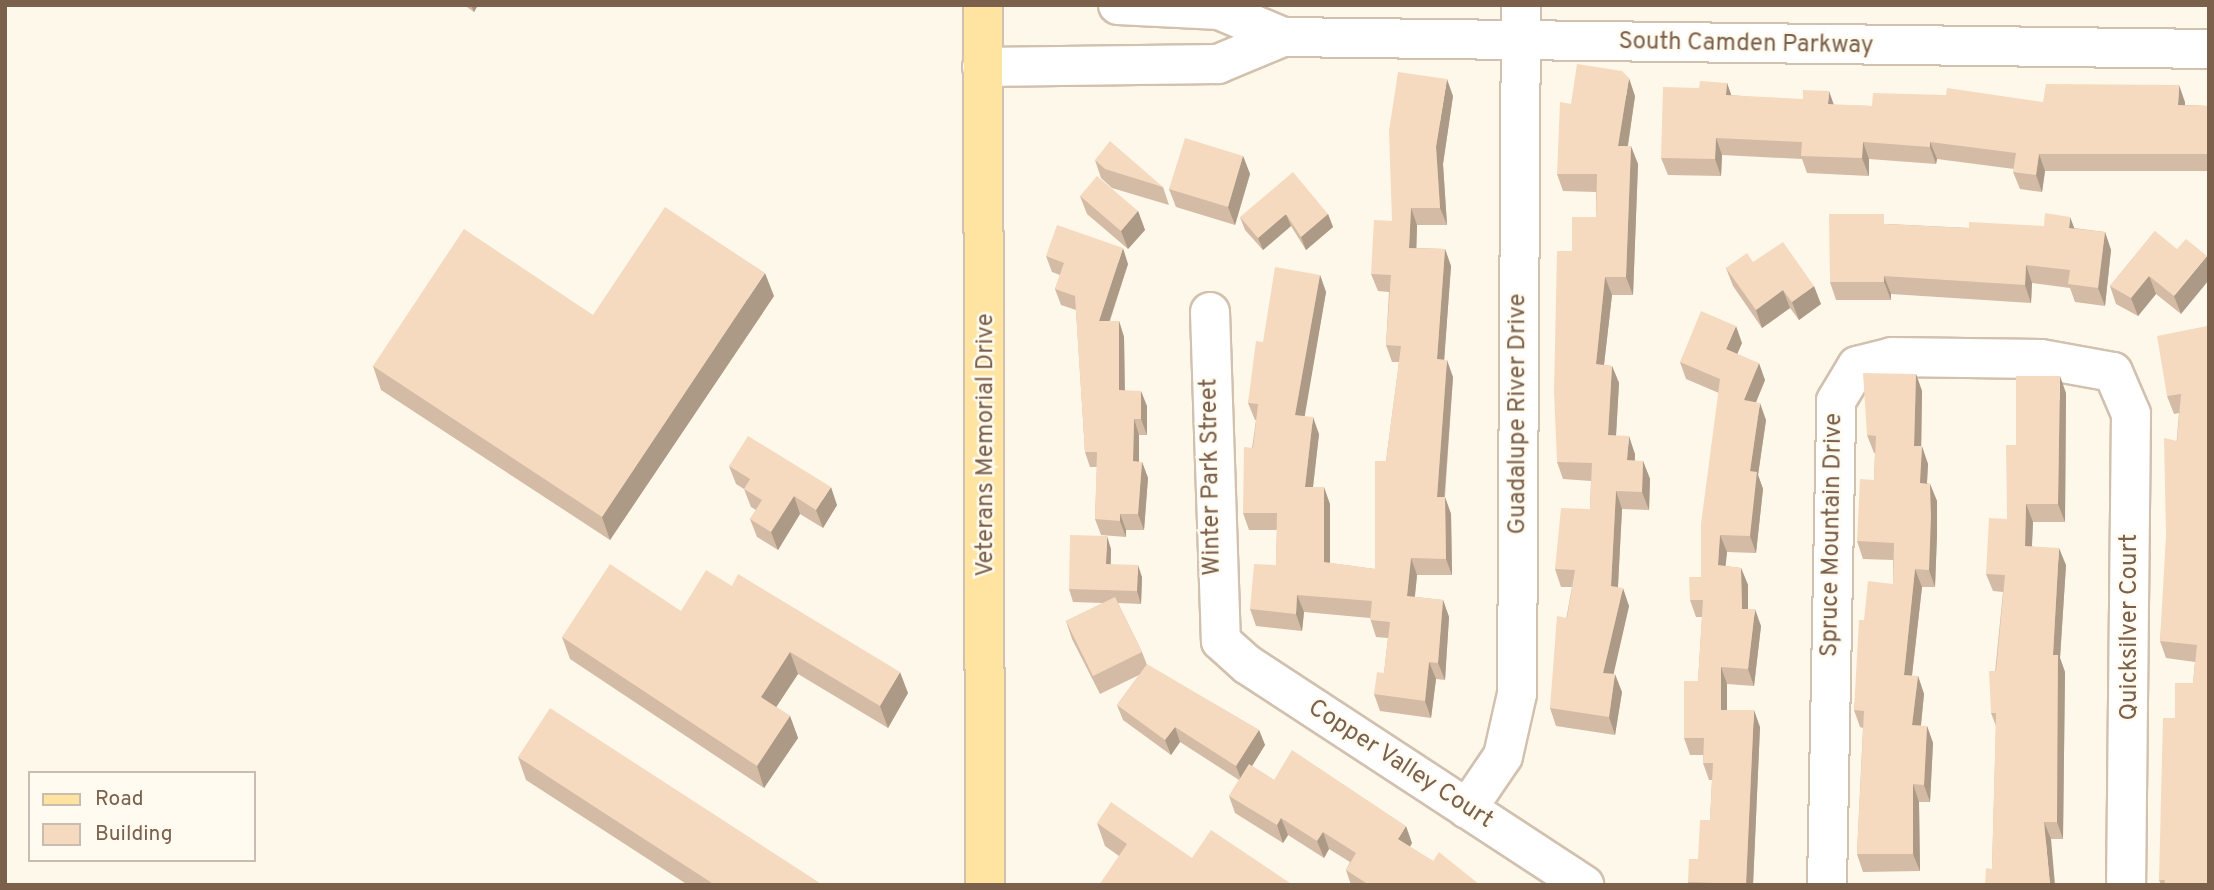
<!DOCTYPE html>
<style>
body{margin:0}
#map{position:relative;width:2214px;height:890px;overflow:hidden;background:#fef8ea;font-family:Overpass,sans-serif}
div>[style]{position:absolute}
.roads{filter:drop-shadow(2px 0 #d2c1ae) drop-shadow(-2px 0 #d2c1ae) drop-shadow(0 2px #d2c1ae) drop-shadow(0 -2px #d2c1ae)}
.minor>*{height:38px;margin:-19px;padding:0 19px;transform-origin:19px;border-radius:19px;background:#fff}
.major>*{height:38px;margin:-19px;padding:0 19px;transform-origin:19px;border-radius:19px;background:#fee4a0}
.wall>*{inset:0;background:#d3bba5}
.shaded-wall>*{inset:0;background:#ac9986}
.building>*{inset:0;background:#f5dac0}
span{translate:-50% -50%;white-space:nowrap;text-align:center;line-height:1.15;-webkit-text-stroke:5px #fffbf1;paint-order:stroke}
.street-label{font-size:24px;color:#7b604b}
.frame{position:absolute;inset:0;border:7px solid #7b604b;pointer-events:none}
.legend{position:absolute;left:28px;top:771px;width:228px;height:91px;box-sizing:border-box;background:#fffbf1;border:2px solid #cabdaf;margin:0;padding:9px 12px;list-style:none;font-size:21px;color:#7b604b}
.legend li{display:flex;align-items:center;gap:14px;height:35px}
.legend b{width:35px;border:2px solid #cabdaf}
</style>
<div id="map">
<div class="roads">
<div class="minor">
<div style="left:1118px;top:5px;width:101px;rotate:2.8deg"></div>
<div style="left:1219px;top:10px;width:69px;rotate:22.9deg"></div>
<div style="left:1283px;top:37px;width:926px;rotate:0.74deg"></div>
<div style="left:982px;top:67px;width:236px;rotate:-0.7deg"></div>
<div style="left:1218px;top:64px;width:70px;rotate:-22.6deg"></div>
<div style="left:1210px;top:312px;width:329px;rotate:88.1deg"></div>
<div style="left:1221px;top:641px;width:36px;rotate:42deg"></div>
<div style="left:1248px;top:665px;width:402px;rotate:33.2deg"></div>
<div style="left:1467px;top:809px;width:64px;rotate:-55.8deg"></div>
<div style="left:1503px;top:756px;width:64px;rotate:-77.3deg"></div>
<div style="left:1517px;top:694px;width:689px;rotate:-89.67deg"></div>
<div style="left:1827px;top:885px;width:484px;rotate:-88.9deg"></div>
<div style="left:1836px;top:401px;width:41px;rotate:-59deg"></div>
<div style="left:1857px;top:366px;width:36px;rotate:-14deg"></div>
<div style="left:1892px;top:357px;width:149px;rotate:0.8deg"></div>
<div style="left:2041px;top:359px;width:73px;rotate:10.2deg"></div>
<div style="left:2113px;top:372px;width:46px;rotate:66.8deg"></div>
<div style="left:2131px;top:414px;width:471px;rotate:90.6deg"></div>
</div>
<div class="major">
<div style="left:983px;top:5px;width:880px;rotate:89.87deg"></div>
</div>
</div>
<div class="wall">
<div style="clip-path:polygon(464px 5px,478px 5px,474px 12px)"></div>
<div style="clip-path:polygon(1727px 83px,1731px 95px,1834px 105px,1872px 106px,2043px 102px,2185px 102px,2185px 105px,2209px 106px,2209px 171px,2045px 171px,2042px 192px,2020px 189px,2013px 172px,2014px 169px,1937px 159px,1936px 164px,1869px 159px,1869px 176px,1807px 173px,1802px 159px,1722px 155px,1721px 176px,1668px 175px,1661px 158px)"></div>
<div style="clip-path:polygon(1453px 96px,1443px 164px,1447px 225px,1417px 225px,1416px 248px,1445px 249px,1451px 266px,1444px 360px,1453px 377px,1445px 497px,1451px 514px,1452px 575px,1417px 575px,1415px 597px,1443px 600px,1449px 617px,1445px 680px,1436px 679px,1431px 718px,1380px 711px,1374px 694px,1384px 673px,1388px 638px,1376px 637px,1370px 618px,1304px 612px,1302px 631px,1256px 626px,1250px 609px,1276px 565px,1277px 530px,1249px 530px,1243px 513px,1256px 420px,1255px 420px,1248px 403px,1263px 342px,1320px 275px,1326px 292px,1304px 416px,1319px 434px,1313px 487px,1330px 504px,1330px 563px,1375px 569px,1386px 461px,1399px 362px,1392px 362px,1386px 345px,1389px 292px,1378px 291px,1371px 274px,1392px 221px)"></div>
<div style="clip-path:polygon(1635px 96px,1628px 146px,1638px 164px,1633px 295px,1612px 295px,1604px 365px,1612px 366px,1619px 383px,1616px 436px,1635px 454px,1635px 461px,1643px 461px,1650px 479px,1649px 510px,1622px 509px,1618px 587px,1629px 606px,1613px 674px,1622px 692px,1615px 735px,1556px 726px,1550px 708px,1572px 587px,1561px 587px,1555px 569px,1590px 509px,1591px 481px,1563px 479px,1557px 462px,1572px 251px,1596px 217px,1596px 192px,1563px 191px,1557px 174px,1571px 104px)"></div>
<div style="clip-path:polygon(1243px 156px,1250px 174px,1235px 225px,1176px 207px,1169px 189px)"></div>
<div style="clip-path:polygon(1095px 160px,1163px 187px,1169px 205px,1112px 188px,1101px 178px)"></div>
<div style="clip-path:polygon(1080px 196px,1138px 211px,1145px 230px,1128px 249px,1087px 214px)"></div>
<div style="clip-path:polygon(1328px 214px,1333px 227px,1306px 250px,1291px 226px,1263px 250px,1245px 230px,1240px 217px)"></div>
<div style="clip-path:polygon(1888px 224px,1969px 228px,2074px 228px,2105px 232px,2111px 250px,2105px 306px,2075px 302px,2070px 288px,2032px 283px,2031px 303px,1891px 294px,1891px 300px,1836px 300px,1830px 282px)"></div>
<div style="clip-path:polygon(2155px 231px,2181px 314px,2156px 294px,2138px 316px,2116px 304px,2110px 286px)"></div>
<div style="clip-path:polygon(1046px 256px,1128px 264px,1110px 321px,1119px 321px,1124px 337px,1125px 390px,1147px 406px,1147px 435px,1139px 435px,1139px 462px,1142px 462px,1148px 478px,1144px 530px,1126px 530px,1126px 537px,1101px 535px,1095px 519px,1097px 467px,1090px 467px,1085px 452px,1076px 310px,1061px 305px,1055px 289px,1060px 275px,1052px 272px)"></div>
<div style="clip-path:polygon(1753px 262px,1821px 304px,1799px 320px,1790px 308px,1762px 328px,1733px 286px,1726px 268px)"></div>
<div style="clip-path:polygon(774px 296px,610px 540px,381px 390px,373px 366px,593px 315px)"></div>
<div style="clip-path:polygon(2209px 331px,2209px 885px,2161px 885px,2159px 880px,2175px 718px,2193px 683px,2195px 662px,2166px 658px,2160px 641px,2179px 413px,2174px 414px,2167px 396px)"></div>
<div style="clip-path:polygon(1742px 343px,1737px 354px,1765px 380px,1756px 402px,1766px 420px,1758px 475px,1763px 489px,1756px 553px,1727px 552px,1725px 566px,1741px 568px,1748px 585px,1748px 609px,1761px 626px,1754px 686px,1727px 684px,1727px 710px,1760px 727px,1753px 885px,1689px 885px,1688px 882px,1698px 859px,1710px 820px,1712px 780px,1709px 780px,1703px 763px,1703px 755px,1690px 755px,1684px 738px,1698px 681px,1702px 617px,1696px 617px,1690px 600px,1701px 577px,1719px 393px,1686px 379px,1680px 362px)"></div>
<div style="clip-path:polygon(1916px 374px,1922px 391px,1921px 446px,1928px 464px,1927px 483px,1930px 484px,1937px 501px,1937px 535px,1935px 587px,1922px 587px,1912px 676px,1918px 676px,1924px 694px,1921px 726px,1927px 726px,1933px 743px,1930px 802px,1919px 802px,1920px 871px,1863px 872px,1857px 854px,1863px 728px,1860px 727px,1854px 710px,1864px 620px,1893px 584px,1893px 560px,1863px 559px,1857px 541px,1874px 480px,1875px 453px,1874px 453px,1867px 435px)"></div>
<div style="clip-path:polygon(2066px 393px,2065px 522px,2033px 522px,2032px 546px,2066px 565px,2060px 658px,2065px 672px,2063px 839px,2051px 839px,1992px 869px,1996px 726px,1991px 713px,2003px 592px,1993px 591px,1986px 574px,2007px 519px,2016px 445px)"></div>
<div style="clip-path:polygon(729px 466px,837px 505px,823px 528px,800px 514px,778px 550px,757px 537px,750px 519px,756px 510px,751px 507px,744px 489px,736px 484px)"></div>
<div style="clip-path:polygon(1111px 549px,1111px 564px,1142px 577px,1141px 604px,1118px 603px,1142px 652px,1147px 665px,1259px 730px,1265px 745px,1252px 766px,1274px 780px,1412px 843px,1410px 847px,1433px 861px,1480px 885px,1351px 885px,1346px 870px,1350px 862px,1329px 849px,1324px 858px,1288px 835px,1283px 843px,1235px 813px,1229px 796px,1239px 780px,1180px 742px,1171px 755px,1123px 720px,1117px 705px,1139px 675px,1100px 694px,1072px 639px,1066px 621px,1103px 603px,1073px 602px,1069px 589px)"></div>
<div style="clip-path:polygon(681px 611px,908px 693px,888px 728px,798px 674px,776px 707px,790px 716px,798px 738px,764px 788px,570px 659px,562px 637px)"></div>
<div style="clip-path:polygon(518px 757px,823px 885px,688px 885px,526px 780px)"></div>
<div style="clip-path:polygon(1097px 823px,1192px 858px,1119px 856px,1105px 846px)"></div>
</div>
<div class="shaded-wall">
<div style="clip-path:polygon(471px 5px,478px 5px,474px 12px)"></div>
<div style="clip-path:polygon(1629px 78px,1635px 96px,1625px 164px,1618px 146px)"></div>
<div style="clip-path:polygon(1447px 79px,1453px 96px,1443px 164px,1447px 225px,1440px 208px,1436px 147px)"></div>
<div style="clip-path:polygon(1727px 83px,1733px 100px,1726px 95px)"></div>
<div style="clip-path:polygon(2179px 85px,2185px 102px,2185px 122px,2178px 105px)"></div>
<div style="clip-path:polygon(1829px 91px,1835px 108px,1828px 104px)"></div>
<div style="clip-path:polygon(1716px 138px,1722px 155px,1721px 176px,1715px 159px)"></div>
<div style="clip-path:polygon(1863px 142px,1869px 159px,1869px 176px,1862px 158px)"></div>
<div style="clip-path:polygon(1930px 142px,1937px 159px,1936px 164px,1930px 147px)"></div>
<div style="clip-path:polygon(1631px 146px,1638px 164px,1633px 295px,1626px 277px)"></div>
<div style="clip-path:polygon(2039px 154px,2045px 171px,2042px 192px,2036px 175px)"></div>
<div style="clip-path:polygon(1243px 156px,1250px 174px,1235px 225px,1228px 207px)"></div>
<div style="clip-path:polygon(1411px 208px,1417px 225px,1416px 265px,1409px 248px)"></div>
<div style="clip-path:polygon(1138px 211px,1145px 230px,1128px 249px,1121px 231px)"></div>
<div style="clip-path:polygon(1286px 214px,1291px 226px,1263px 250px,1258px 238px)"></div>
<div style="clip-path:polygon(1328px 214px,1333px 227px,1306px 250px,1301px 237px)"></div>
<div style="clip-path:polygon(2070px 217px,2077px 235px,2069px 228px)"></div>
<div style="clip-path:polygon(2105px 232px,2111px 250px,2105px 306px,2098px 288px)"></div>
<div style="clip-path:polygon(1123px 248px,1128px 264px,1104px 337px,1099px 321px)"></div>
<div style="clip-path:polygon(1445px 249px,1451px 266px,1443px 376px,1437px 359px)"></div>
<div style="clip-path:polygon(2207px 256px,2209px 262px,2209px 280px,2181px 314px,2174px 296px)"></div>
<div style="clip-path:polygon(2026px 265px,2032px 283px,2031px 303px,2025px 285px)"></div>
<div style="clip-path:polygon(765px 273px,774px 296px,610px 540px,602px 517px)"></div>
<div style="clip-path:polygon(1320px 275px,1326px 292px,1302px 432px,1295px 415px)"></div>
<div style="clip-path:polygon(1884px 276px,1891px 294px,1891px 300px,1884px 282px)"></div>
<div style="clip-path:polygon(2149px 276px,2156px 294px,2138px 316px,2131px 298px)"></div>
<div style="clip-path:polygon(1605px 277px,1612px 295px,1602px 382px,1596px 364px)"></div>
<div style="clip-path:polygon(1814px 286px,1821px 304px,1799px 320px,1792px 302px)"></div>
<div style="clip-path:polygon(1783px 290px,1790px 308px,1762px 328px,1756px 310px)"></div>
<div style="clip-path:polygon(1119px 321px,1124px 337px,1125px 406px,1119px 390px)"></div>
<div style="clip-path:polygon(1736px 326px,1742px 343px,1732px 366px,1726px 349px)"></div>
<div style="clip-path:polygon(1447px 360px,1453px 377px,1443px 514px,1437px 497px)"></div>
<div style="clip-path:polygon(1759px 363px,1765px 380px,1750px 417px,1744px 400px)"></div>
<div style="clip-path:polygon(1612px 366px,1619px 383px,1615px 453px,1608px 435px)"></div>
<div style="clip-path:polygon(1916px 374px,1922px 391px,1921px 461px,1922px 446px,1928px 464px,1926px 500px,1920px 483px,1914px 446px)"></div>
<div style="clip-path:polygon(2060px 376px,2066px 393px,2065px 522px,2058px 504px)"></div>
<div style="clip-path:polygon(1141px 391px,1147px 406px,1147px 435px,1141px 419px)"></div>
<div style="clip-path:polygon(1760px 403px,1766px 420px,1758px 475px,1763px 489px,1756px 553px,1750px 536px,1750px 471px)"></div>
<div style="clip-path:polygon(1313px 417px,1319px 434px,1311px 504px,1305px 487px)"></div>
<div style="clip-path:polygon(1134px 419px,1139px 435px,1139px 477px,1133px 461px)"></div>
<div style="clip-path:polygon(1629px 436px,1635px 454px,1634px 478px,1627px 460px)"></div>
<div style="clip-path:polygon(1643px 461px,1650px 479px,1649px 510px,1642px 492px)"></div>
<div style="clip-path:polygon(1142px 462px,1148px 478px,1144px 530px,1138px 514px)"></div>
<div style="clip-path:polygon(1930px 484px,1937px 501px,1937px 535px,1935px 587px,1929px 570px)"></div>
<div style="clip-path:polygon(831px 487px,837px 505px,823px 528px,816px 510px)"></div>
<div style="clip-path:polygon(1324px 487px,1330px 504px,1330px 579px,1324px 562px)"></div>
<div style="clip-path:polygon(1616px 491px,1622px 509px,1617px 604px,1611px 586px)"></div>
<div style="clip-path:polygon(794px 496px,800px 514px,778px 550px,771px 532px)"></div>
<div style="clip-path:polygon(1445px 497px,1451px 514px,1452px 575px,1446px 559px)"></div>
<div style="clip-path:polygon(2026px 504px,2033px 522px,2031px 563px,2025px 546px)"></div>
<div style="clip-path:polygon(1120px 514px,1126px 530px,1126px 537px,1120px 521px)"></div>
<div style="clip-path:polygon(1720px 535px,1727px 552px,1724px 582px,1718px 565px)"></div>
<div style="clip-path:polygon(1107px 536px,1111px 549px,1110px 576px,1106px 564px)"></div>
<div style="clip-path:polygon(2059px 548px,2066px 565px,2060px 658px,2065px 672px,2063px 839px,2057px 822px,2053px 655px)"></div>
<div style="clip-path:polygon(1411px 558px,1417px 575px,1413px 613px,1407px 596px)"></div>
<div style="clip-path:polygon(1138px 565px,1142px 577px,1141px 604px,1137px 591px)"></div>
<div style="clip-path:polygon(1741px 568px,1748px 585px,1748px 626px,1742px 609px)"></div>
<div style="clip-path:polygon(1915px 569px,1922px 587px,1910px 692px,1904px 675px)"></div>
<div style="clip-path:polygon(1623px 588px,1629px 606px,1610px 690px,1603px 673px)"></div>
<div style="clip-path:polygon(1297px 595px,1304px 612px,1302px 631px,1296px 614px)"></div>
<div style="clip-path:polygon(1443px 600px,1449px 617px,1445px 680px,1438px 663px)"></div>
<div style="clip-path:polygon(1755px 609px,1761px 626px,1754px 686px,1748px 669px)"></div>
<div style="clip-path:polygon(790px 652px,798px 674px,769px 718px,761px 697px)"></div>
<div style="clip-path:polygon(1429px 662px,1436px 679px,1431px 718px,1425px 701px)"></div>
<div style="clip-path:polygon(1721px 667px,1727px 684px,1727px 726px,1721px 710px)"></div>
<div style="clip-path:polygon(900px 672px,908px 693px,888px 728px,880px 706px)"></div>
<div style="clip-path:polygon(1615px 674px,1622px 692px,1615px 735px,1609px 717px)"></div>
<div style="clip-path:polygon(1918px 676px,1924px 694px,1919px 743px,1912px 725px)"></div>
<div style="clip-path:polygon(1754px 710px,1760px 727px,1753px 885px,1746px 885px)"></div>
<div style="clip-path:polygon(790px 716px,798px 738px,764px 788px,757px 766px)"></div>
<div style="clip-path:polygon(1927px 726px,1933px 743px,1930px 802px,1924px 785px)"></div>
<div style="clip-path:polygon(1175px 727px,1180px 742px,1171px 755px,1165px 740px)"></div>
<div style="clip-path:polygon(1259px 730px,1265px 745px,1242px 782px,1236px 766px)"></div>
<div style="clip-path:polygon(1913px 784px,1919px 802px,1920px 871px,1913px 854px)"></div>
<div style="clip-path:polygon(1281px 818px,1288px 835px,1283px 843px,1277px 825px)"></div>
<div style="clip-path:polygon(2044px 822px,2051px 839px,2055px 885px,2050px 885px)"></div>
<div style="clip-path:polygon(1406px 826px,1412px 843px,1404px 856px,1398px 839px)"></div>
<div style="clip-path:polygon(1323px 832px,1329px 849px,1324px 858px,1317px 841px)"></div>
</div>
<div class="building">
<div style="clip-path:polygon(1577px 64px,1622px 71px,1629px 78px,1618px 146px,1631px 146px,1626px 277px,1605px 277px,1596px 364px,1612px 366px,1608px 435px,1629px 436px,1627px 460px,1643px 461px,1642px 492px,1616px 491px,1611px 586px,1623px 588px,1603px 673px,1615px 674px,1609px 717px,1550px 708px,1557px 616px,1567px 618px,1575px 570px,1555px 569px,1561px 508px,1590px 509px,1592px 463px,1557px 462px,1554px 392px,1557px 251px,1572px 251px,1572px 217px,1596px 217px,1597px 174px,1557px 174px,1560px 102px,1571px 104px)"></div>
<div style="clip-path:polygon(1398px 72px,1447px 79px,1436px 147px,1440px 208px,1411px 208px,1409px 248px,1445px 249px,1437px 359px,1447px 360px,1437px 497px,1445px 497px,1446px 559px,1411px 558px,1407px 596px,1443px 600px,1438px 663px,1429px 662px,1425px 701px,1374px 694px,1377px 672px,1384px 673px,1390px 622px,1370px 620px,1372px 601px,1297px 595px,1296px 614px,1250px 609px,1254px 564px,1276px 565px,1277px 513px,1243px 513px,1244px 447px,1253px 448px,1258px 404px,1248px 403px,1256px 341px,1263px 342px,1275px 267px,1320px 275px,1295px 415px,1313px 417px,1305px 487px,1324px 487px,1324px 562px,1375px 569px,1375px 461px,1386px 461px,1401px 346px,1386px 345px,1391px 275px,1371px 274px,1374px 220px,1392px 221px,1389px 131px)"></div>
<div style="clip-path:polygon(1700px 81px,1727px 83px,1726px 95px,1803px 99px,1803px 90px,1829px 91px,1828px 104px,1872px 106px,1873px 93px,1946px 95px,1947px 88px,2043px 102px,2046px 84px,2179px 85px,2178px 105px,2209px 106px,2209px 154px,2039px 154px,2036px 175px,2013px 172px,2016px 153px,1930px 142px,1930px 147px,1863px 142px,1862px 158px,1801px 156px,1802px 142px,1716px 138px,1715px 159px,1661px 158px,1663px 87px,1699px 88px)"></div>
<div style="clip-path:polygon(1185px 138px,1243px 156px,1228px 207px,1169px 189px)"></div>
<div style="clip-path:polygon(1110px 141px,1163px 187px,1105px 169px,1095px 160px)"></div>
<div style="clip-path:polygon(1293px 172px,1328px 214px,1301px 237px,1286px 214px,1258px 238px,1240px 217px)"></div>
<div style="clip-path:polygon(1097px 176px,1138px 211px,1121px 231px,1080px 196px)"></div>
<div style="clip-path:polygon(665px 207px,765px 273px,602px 517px,373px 366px,464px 229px,593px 315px)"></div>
<div style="clip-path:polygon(2045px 213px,2070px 217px,2069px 228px,2105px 232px,2098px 288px,2068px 284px,2070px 270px,2026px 265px,2025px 285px,1884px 276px,1884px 282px,1830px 282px,1829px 214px,1884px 214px,1884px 224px,1969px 228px,1969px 222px,2044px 226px)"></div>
<div style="clip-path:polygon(1057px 225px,1123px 248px,1099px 321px,1119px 321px,1119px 390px,1141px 391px,1141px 419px,1134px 419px,1133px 461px,1142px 462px,1138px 514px,1120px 514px,1120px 521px,1095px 519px,1097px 452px,1085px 452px,1075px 296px,1055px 289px,1064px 263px,1046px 256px)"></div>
<div style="clip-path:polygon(2155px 231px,2177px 249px,2186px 239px,2207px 256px,2174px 296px,2149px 276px,2131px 298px,2110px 286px)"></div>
<div style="clip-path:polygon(1783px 242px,1814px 286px,1792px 302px,1783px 290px,1756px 310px,1726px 268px,1747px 253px,1753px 262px)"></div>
<div style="clip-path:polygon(1701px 311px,1736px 326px,1726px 349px,1759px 363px,1744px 400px,1760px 403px,1750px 471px,1757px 472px,1750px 536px,1720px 535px,1718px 565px,1741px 568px,1742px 609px,1755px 609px,1748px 669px,1721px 667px,1721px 710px,1754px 710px,1746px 884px,1688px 882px,1689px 859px,1698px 859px,1700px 820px,1710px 820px,1713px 763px,1703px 763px,1704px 738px,1684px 738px,1684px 681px,1698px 681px,1703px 600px,1690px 600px,1689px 577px,1701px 577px,1701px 524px,1720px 379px,1680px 362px)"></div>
<div style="clip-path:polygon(2207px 326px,2209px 335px,2209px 885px,2164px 885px,2165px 880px,2159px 880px,2163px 718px,2175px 718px,2175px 683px,2193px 683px,2197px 645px,2160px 641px,2166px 535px,2164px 438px,2177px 441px,2181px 394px,2167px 396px,2157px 336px)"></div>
<div style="clip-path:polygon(1863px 373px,1916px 374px,1914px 446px,1922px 446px,1920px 483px,1930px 484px,1931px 517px,1929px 570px,1915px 569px,1904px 675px,1918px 676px,1912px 725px,1927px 726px,1924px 785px,1913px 784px,1913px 854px,1857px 854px,1864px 711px,1854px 710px,1859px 620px,1864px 620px,1868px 581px,1893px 584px,1894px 543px,1857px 541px,1860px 479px,1874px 480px,1876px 436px,1867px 435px)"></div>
<div style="clip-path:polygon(2016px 376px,2060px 376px,2058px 504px,2026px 504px,2025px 546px,2059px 548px,2053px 655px,2058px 655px,2057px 822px,2044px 822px,2050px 885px,1985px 885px,1986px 868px,1992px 869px,1996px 713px,1991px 713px,1989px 671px,1996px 671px,2005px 575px,1986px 574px,1989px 518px,2007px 519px,2006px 445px,2016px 445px)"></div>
<div style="clip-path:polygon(748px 436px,831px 487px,816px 510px,794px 496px,771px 532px,750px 519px,762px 500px,744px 489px,750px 479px,729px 466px)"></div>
<div style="clip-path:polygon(1070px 535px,1107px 536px,1106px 564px,1138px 565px,1137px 591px,1069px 589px)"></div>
<div style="clip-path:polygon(610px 564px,681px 611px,706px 570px,732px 586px,738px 574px,900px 672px,880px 706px,790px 652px,761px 697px,790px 716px,757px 766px,562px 637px)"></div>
<div style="clip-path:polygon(1115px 597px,1142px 652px,1093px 676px,1066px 621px)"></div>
<div style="clip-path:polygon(1147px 664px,1259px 730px,1236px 766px,1175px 727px,1165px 740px,1117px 705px)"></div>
<div style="clip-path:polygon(550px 708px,823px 885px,715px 885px,518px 757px)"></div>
<div style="clip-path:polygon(1292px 750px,1406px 826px,1398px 839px,1433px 861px,1439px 852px,1480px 885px,1369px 885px,1346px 870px,1356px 853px,1323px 832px,1317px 841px,1281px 818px,1277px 825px,1229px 796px,1249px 764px,1274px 780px)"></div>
<div style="clip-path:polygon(1111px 802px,1192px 858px,1211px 830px,1293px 885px,1099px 885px,1127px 844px,1097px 823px)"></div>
</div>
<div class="street-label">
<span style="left:1746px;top:45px;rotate:1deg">South Camden Parkway</span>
<span style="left:1519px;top:414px;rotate:-90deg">Guadalupe River Drive</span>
<span style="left:987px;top:445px;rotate:-90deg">Veterans Memorial Drive</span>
<span style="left:1212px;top:477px;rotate:-91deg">Winter Park Street</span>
<span style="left:1833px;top:535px;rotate:-89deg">Spruce Mountain Drive</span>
<span style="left:2131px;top:627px;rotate:-90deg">Quicksilver Court</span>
<span style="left:1400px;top:765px;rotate:33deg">Copper Valley Court</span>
</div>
<div class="frame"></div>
<ul class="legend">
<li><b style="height:9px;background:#fee4a0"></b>Road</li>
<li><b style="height:19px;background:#f5dac0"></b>Building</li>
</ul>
</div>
